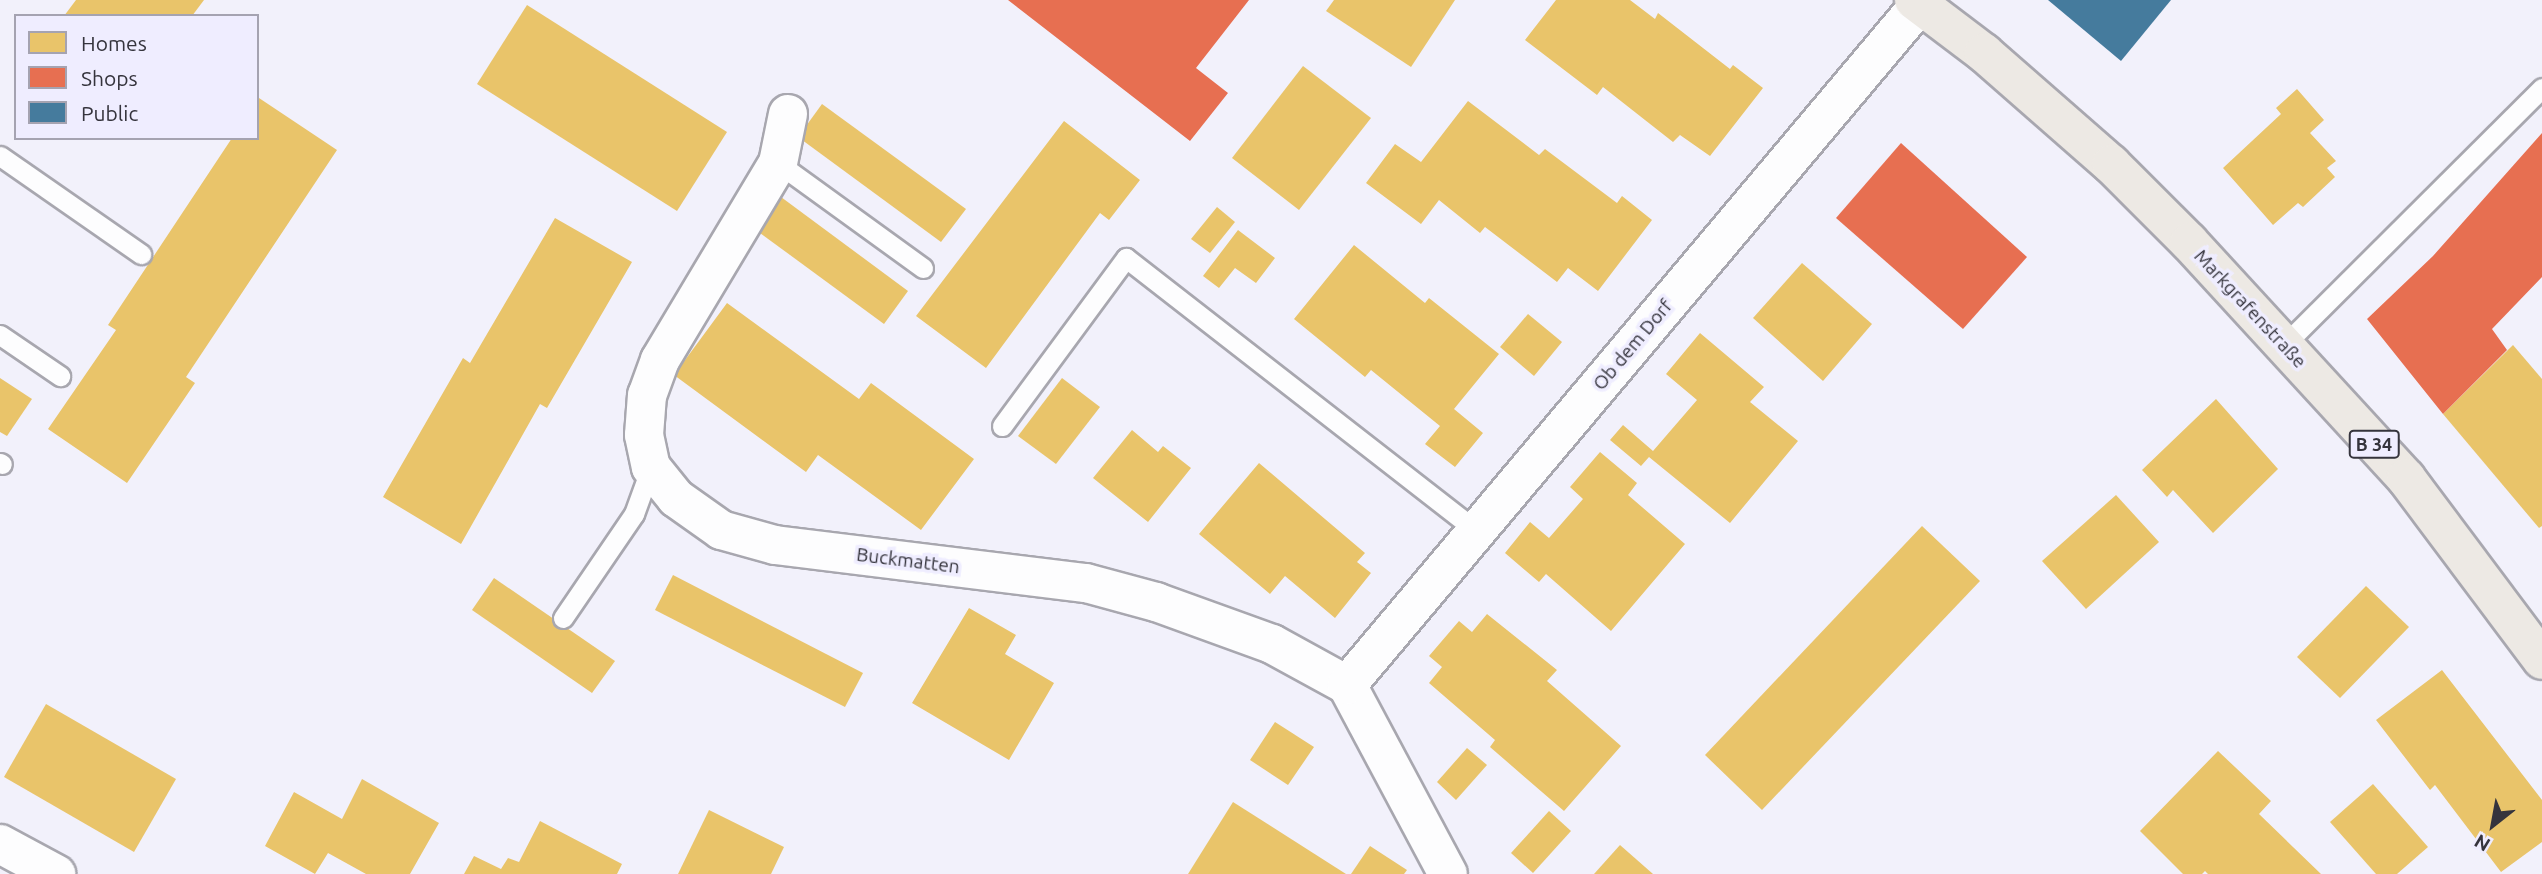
<!DOCTYPE html>
<meta charset="utf-8">
<style>
body{margin:0}
#map{position:relative;width:2542px;height:874px;overflow:hidden;background:#f2f1fb;font-family:Ubuntu,sans-serif}
div>[style]{position:absolute}
.homes>*{inset:0;background:#e9c46a}
.shops>*{inset:0;background:#e76f51}
.public>*{inset:0;background:#457b9d}
.roads{filter:drop-shadow(2px 0 #a8a7af) drop-shadow(-2px 0 #a8a7af) drop-shadow(0 2px #a8a7af) drop-shadow(0 -2px #a8a7af)}
.lane>*{height:19px;margin:-9.5px;padding:0 9.5px;transform-origin:9.5px;border-radius:9.5px;background:#fdfdfe}
.street>*{height:38px;margin:-19px;padding:0 19px;transform-origin:19px;border-radius:19px;background:#fdfdfe}
.primary>*{height:38px;margin:-19px;padding:0 19px;transform-origin:19px;border-radius:19px;background:#ede9e4}
span{translate:-50% -50%;white-space:nowrap;text-align:center;line-height:1.15;-webkit-text-stroke:7px #efedff;paint-order:stroke}
.shield-label span{padding:2px 5px;background:#efedff;border:2px solid;border-radius:5px;-webkit-text-stroke-width:0}
.shield-label{font-size:18px;color:#35343d;font-weight:700}
.street-label{font-size:19px;color:#35343d}
.legend{position:absolute;left:14px;top:14px;width:245px;height:126px;box-sizing:border-box;background:#efedff;border:2px solid #a5a3b1;margin:0;padding:9px 12px;list-style:none;font-size:21px;color:#35343d}
.legend li{display:flex;align-items:center;gap:14px;height:35px}
.legend b{width:35px;border:2px solid #a5a3b1}
.north{position:absolute;left:2458px;top:790px;width:70px;height:70px;-webkit-text-stroke:5px #efedff;paint-order:stroke;rotate:211deg;font-size:19px;font-weight:700;line-height:28px;text-align:center;color:#35343d}
.north::after{content:'';display:block;margin:auto;width:24px;height:32px;background:#35343d;clip-path:polygon(50% 0,100% 100%,50% 72%,0 100%)}
</style>
<div id="map">
<div class="homes">
<div style="clip-path:polygon(76px 0,204px 0,192px 16px,64px 16px)"></div>
<div style="clip-path:polygon(1334px 0,1455px 0,1411px 67px,1326px 11px)"></div>
<div style="clip-path:polygon(1556px 0,1630px 0,1655px 19px,1658px 13px,1730px 69px,1733px 65px,1763px 88px,1710px 156px,1680px 135px,1673px 142px,1603px 87px,1597px 95px,1525px 40px)"></div>
<div style="clip-path:polygon(527px 5px,727px 132px,677px 211px,477px 84px)"></div>
<div style="clip-path:polygon(1303px 66px,1371px 118px,1299px 210px,1232px 158px)"></div>
<div style="clip-path:polygon(2297px 89px,2324px 120px,2310px 133px,2336px 161px,2327px 168px,2335px 177px,2303px 207px,2298px 203px,2273px 225px,2223px 168px,2281px 114px,2276px 108px)"></div>
<div style="clip-path:polygon(259px 98px,337px 150px,186px 377px,195px 383px,127px 483px,48px 429px,116px 330px,108px 325px,232px 138px,257px 138px)"></div>
<div style="clip-path:polygon(1468px 101px,1539px 155px,1545px 149px,1617px 203px,1622px 196px,1652px 220px,1598px 291px,1568px 268px,1557px 282px,1485px 227px,1480px 233px,1439px 200px,1421px 224px,1366px 183px,1395px 144px,1421px 162px)"></div>
<div style="clip-path:polygon(822px 104px,966px 209px,941px 242px,798px 137px)"></div>
<div style="clip-path:polygon(1064px 121px,1140px 180px,1109px 220px,1100px 213px,986px 368px,916px 316px)"></div>
<div style="clip-path:polygon(781px 197px,908px 291px,884px 324px,756px 230px)"></div>
<div style="clip-path:polygon(1217px 207px,1235px 222px,1210px 253px,1191px 239px)"></div>
<div style="clip-path:polygon(555px 218px,632px 262px,547px 408px,540px 404px,461px 544px,383px 497px,463px 358px,470px 363px)"></div>
<div style="clip-path:polygon(1238px 230px,1275px 258px,1256px 283px,1235px 268px,1219px 288px,1203px 276px)"></div>
<div style="clip-path:polygon(1354px 245px,1425px 303px,1429px 298px,1499px 354px,1454px 409px,1483px 433px,1455px 467px,1425px 444px,1440px 426px,1371px 370px,1365px 377px,1294px 319px)"></div>
<div style="clip-path:polygon(1802px 263px,1872px 324px,1823px 381px,1753px 318px)"></div>
<div style="clip-path:polygon(727px 303px,859px 399px,871px 383px,974px 459px,921px 530px,818px 455px,806px 472px,674px 375px)"></div>
<div style="clip-path:polygon(1528px 314px,1562px 342px,1534px 376px,1500px 347px)"></div>
<div style="clip-path:polygon(1700px 333px,1764px 387px,1750px 402px,1798px 441px,1730px 523px,1649px 457px,1641px 466px,1610px 440px,1623px 425px,1653px 451px,1697px 400px,1666px 374px)"></div>
<div style="clip-path:polygon(2513px 345px,2542px 379px,2542px 526px,2539px 528px,2443px 414px)"></div>
<div style="clip-path:polygon(0 378px,32px 399px,7px 436px,0 432px)"></div>
<div style="clip-path:polygon(1062px 378px,1100px 407px,1056px 464px,1018px 436px)"></div>
<div style="clip-path:polygon(2216px 399px,2278px 469px,2213px 533px,2173px 490px,2167px 497px,2142px 470px)"></div>
<div style="clip-path:polygon(1132px 430px,1158px 452px,1163px 446px,1191px 468px,1148px 522px,1093px 478px)"></div>
<div style="clip-path:polygon(1600px 452px,1637px 483px,1628px 495px,1685px 544px,1611px 631px,1546px 574px,1539px 582px,1505px 553px,1530px 522px,1549px 538px,1583px 499px,1570px 487px)"></div>
<div style="clip-path:polygon(1259px 463px,1365px 553px,1357px 562px,1371px 573px,1335px 618px,1285px 576px,1270px 594px,1199px 534px)"></div>
<div style="clip-path:polygon(2116px 495px,2159px 542px,2086px 609px,2042px 561px)"></div>
<div style="clip-path:polygon(1922px 526px,1980px 581px,1762px 810px,1705px 755px)"></div>
<div style="clip-path:polygon(673px 575px,863px 673px,845px 707px,655px 610px)"></div>
<div style="clip-path:polygon(494px 578px,615px 661px,592px 693px,472px 610px)"></div>
<div style="clip-path:polygon(2366px 586px,2409px 627px,2340px 698px,2297px 657px)"></div>
<div style="clip-path:polygon(969px 608px,1016px 635px,1005px 654px,1054px 683px,1009px 760px,912px 703px)"></div>
<div style="clip-path:polygon(1487px 614px,1557px 670px,1547px 681px,1621px 746px,1564px 811px,1490px 747px,1495px 740px,1429px 683px,1442px 667px,1429px 656px,1459px 621px,1472px 632px)"></div>
<div style="clip-path:polygon(2442px 670px,2542px 800px,2542px 842px,2501px 872px,2435px 785px,2430px 790px,2376px 720px)"></div>
<div style="clip-path:polygon(46px 704px,176px 779px,134px 852px,4px 777px)"></div>
<div style="clip-path:polygon(1275px 722px,1314px 747px,1288px 785px,1250px 760px)"></div>
<div style="clip-path:polygon(1467px 748px,1487px 765px,1456px 800px,1437px 782px)"></div>
<div style="clip-path:polygon(2218px 751px,2271px 801px,2259px 814px,2321px 874px,2208px 874px,2205px 871px,2202px 874px,2183px 874px,2140px 831px)"></div>
<div style="clip-path:polygon(362px 779px,439px 823px,410px 874px,366px 874px,328px 853px,315px 874px,265px 846px,294px 792px,342px 819px)"></div>
<div style="clip-path:polygon(2373px 784px,2428px 847px,2397px 874px,2376px 874px,2330px 822px)"></div>
<div style="clip-path:polygon(1233px 802px,1346px 874px,1188px 874px)"></div>
<div style="clip-path:polygon(709px 810px,784px 847px,771px 874px,678px 874px)"></div>
<div style="clip-path:polygon(1549px 811px,1571px 831px,1533px 873px,1511px 853px)"></div>
<div style="clip-path:polygon(540px 821px,622px 864px,617px 874px,464px 874px,474px 856px,501px 869px,508px 858px,519px 862px)"></div>
<div style="clip-path:polygon(1620px 845px,1653px 874px,1594px 874px)"></div>
<div style="clip-path:polygon(1370px 846px,1407px 870px,1404px 874px,1351px 874px)"></div>
</div>
<div class="shops">
<div style="clip-path:polygon(1008px 0,1249px 0,1196px 68px,1228px 93px,1190px 141px)"></div>
<div style="clip-path:polygon(2542px 133px,2542px 277px,2492px 329px,2507px 350px,2443px 414px,2367px 319px,2433px 256px)"></div>
<div style="clip-path:polygon(1901px 143px,2027px 257px,1963px 329px,1836px 218px)"></div>
</div>
<div class="public">
<div style="clip-path:polygon(2048px 0,2171px 0,2121px 61px)"></div>
</div>
<div class="roads">
<div class="lane">
<div style="left:0;top:156px;width:172px;rotate:34.8deg"></div>
<div style="left:778px;top:163px;width:179px;rotate:35.9deg"></div>
<div style="left:0;top:335px;width:73px;rotate:34.3deg"></div>
<div style="left:2284px;top:345px;width:364px;rotate:-44.9deg"></div>
<div style="left:1002px;top:426px;width:209px;rotate:-53.6deg"></div>
<div style="left:1126px;top:258px;width:445px;rotate:37.9deg"></div>
<div style="left:0;top:463px;width:2px;rotate:27deg"></div>
<div style="left:563px;top:618px;width:126px;rotate:-55.7deg"></div>
<div style="left:634px;top:514px;width:50px;rotate:-70.1deg"></div>
</div>
<div class="street">
<div style="left:788px;top:114px;width:50px;rotate:101.5deg"></div>
<div style="left:778px;top:163px;width:230px;rotate:120.9deg"></div>
<div style="left:660px;top:360px;width:37px;rotate:110deg"></div>
<div style="left:647px;top:395px;width:40px;rotate:94.3deg"></div>
<div style="left:644px;top:435px;width:33px;rotate:78deg"></div>
<div style="left:651px;top:467px;width:40px;rotate:51deg"></div>
<div style="left:676px;top:498px;width:55px;rotate:35.4deg"></div>
<div style="left:721px;top:530px;width:56px;rotate:15.5deg"></div>
<div style="left:775px;top:545px;width:313px;rotate:7deg"></div>
<div style="left:1086px;top:583px;width:73px;rotate:15.2deg"></div>
<div style="left:1156px;top:602px;width:123px;rotate:19.9deg"></div>
<div style="left:1272px;top:644px;width:85px;rotate:28.7deg"></div>
<div style="left:1347px;top:685px;width:214px;rotate:61.9deg"></div>
<div style="left:1347px;top:685px;width:890px;rotate:-49.92deg"></div>
<div style="left:0;top:844px;width:64px;rotate:28.2deg"></div>
</div>
<div class="primary">
<div style="left:1914px;top:0;width:88px;rotate:37.1deg"></div>
<div style="left:1984px;top:53px;width:169px;rotate:41.2deg"></div>
<div style="left:2111px;top:164px;width:110px;rotate:45deg"></div>
<div style="left:2189px;top:242px;width:321px;rotate:47.4deg"></div>
<div style="left:2406px;top:478px;width:227px;rotate:53.2deg"></div>
</div>
</div>
<div class="shield-label">
<span style="left:2374px;top:444px">B 34</span>
</div>
<div class="street-label">
<span style="left:2250px;top:309px;rotate:47deg">Markgrafenstraße</span>
<span style="left:1633px;top:345px;rotate:-50deg">Ob dem Dorf</span>
<span style="left:908px;top:561px;rotate:7deg">Buckmatten</span>
</div>
<ul class="legend">
<li><b style="height:19px;background:#e9c46a"></b>Homes</li>
<li><b style="height:19px;background:#e76f51"></b>Shops</li>
<li><b style="height:19px;background:#457b9d"></b>Public</li>
</ul>
<div class="north">N</div>
</div>
